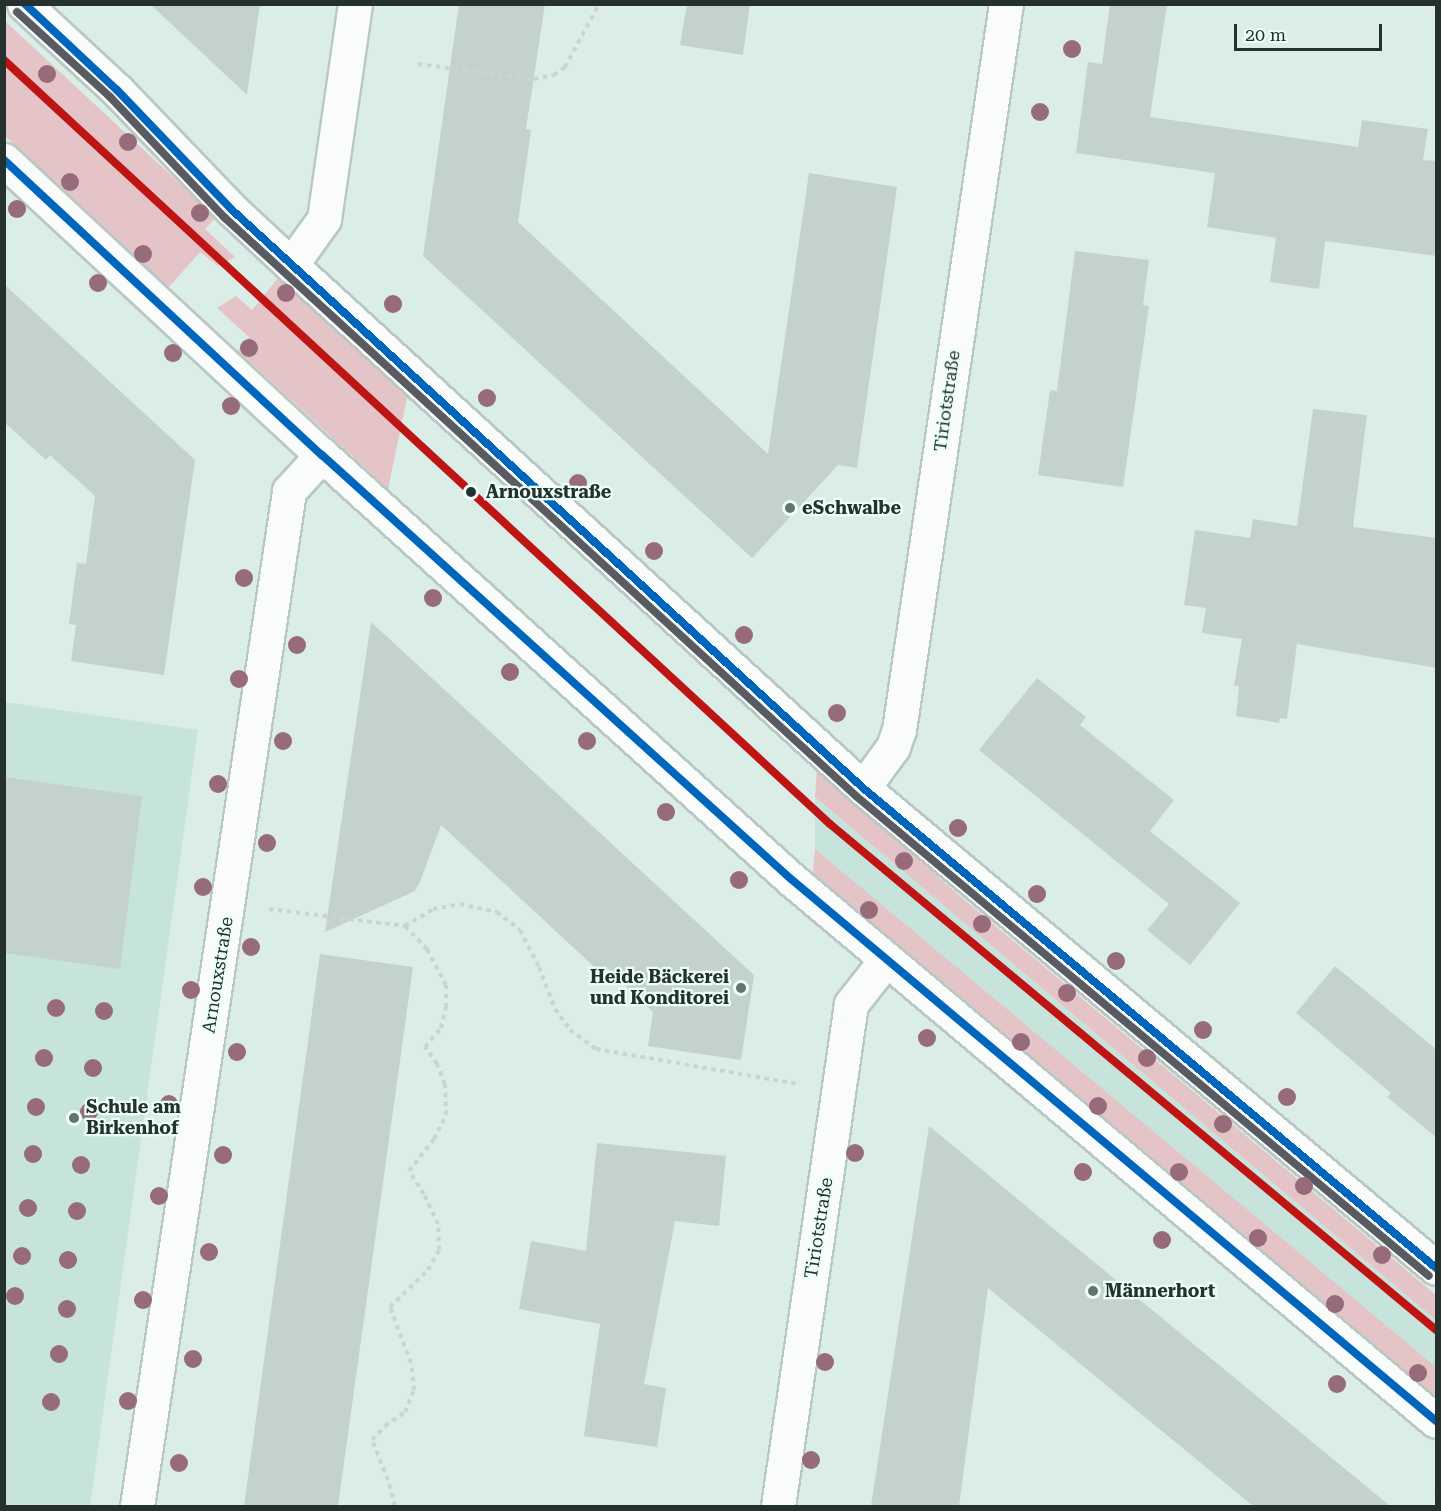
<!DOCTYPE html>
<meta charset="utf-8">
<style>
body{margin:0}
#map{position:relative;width:1441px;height:1511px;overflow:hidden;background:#dbede7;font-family:"Roboto Serif",serif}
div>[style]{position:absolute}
.built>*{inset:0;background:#c6e4dc}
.green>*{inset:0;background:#e4c4c6}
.building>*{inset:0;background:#c3d2cd}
.path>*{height:4px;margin-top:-2px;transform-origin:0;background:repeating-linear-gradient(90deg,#cdd3d1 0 4.5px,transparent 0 9px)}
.roads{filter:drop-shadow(2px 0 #bac8c4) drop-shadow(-2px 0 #bac8c4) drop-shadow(0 2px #bac8c4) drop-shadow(0 -2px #bac8c4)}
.street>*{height:33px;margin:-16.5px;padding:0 16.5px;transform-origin:16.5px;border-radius:16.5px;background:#fafcfb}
.secondary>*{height:33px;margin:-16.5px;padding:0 16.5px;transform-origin:16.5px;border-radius:16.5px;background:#fafcfb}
.bus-1>*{height:8px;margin:-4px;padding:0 4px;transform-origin:4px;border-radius:4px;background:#0065bd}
.bus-2>*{height:8px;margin:-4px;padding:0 4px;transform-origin:4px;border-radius:4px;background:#595b62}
.tram-1>*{height:8px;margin:-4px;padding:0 4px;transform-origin:4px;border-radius:4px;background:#be1414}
.trees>*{width:18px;height:18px;margin:-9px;border-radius:50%;background:#976b7a}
.dots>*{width:16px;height:16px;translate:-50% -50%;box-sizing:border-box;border:3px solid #ebfef8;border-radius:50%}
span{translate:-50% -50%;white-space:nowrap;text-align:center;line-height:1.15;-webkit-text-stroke:4.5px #ebfef8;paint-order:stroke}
.street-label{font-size:18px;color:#25312e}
.stop-label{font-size:18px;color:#25312e;font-weight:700}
.left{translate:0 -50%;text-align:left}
.poi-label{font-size:18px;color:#25312e;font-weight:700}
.right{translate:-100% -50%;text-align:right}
.frame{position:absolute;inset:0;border:6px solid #25312e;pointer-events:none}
.scale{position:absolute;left:1234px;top:24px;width:148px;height:27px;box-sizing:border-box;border:3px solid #25312e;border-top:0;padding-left:8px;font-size:18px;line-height:21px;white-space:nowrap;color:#25312e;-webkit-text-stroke:4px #ebfef8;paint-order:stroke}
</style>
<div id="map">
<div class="built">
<div style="clip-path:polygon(5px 702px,198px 730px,90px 1506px,5px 1506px)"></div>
<div style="clip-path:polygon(815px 797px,1436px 1320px,1436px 1367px,815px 850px)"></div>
</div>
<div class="green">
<div style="clip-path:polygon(4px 20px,216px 217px,205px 229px,235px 257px,218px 266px,200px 252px,168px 288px,5px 136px)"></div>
<div style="clip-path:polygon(279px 277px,408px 393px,388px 489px,238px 351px,249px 337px,217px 308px,236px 296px,252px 310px)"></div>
<div style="clip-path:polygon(817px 770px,961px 897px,1436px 1295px,1436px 1320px,815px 797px)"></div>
<div style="clip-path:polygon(815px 849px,1436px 1367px,1436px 1399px,944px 993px,812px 880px)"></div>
</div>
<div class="building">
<div style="clip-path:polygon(150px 4px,260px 4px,247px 95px)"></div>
<div style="clip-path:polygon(459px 4px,545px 4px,526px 129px,531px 130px,518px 222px,768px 454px,809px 173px,897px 187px,857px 468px,838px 465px,752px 558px,423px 256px)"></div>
<div style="clip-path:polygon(687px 4px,750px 4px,743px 55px,680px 45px)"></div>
<div style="clip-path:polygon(1110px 4px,1167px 4px,1150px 117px,1358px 147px,1362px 120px,1428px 129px,1423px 160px,1437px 161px,1437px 256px,1325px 241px,1319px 289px,1270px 282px,1276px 238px,1207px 227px,1215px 173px,1076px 153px,1088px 62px,1102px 64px)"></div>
<div style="clip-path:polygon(1075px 251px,1149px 260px,1143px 305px,1149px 306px,1123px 487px,1038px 475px,1050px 390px,1057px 391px)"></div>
<div style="clip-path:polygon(4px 284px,195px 460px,164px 675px,71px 661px,76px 625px,69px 624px,77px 563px,86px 564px,95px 496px,50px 455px,46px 460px,4px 422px)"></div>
<div style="clip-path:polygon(1313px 409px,1367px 415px,1353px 527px,1437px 538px,1437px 668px,1297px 644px,1287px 719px,1280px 718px,1279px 723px,1236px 716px,1239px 686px,1234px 686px,1242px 639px,1202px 633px,1206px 608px,1184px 605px,1195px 530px,1250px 538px,1253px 519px,1297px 526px)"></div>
<div style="clip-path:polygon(371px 622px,754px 975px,741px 1060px,648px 1046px,653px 1012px,607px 968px,602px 974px,441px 825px,420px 882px,415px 891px,325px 932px)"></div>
<div style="clip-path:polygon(1037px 678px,1086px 717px,1080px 725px,1174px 800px,1150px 831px,1240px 903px,1190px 965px,1147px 930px,1169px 904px,979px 750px)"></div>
<div style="clip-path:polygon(4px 777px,142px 796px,120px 969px,4px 953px)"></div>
<div style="clip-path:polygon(320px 954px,413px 967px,338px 1506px,244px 1506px)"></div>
<div style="clip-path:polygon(1335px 966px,1437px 1050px,1437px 1138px,1387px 1097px,1391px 1093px,1296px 1013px)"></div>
<div style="clip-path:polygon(929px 1126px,1390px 1506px,1253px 1506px,988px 1288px,959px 1506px,871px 1506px)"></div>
<div style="clip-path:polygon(597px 1143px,726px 1156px,719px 1226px,675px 1221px,644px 1384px,666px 1388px,657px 1447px,584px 1436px,600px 1324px,519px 1309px,531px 1241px,586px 1251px)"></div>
</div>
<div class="path">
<div style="left:418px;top:64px;width:117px;rotate:7.4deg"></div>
<div style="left:534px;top:79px;width:20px;rotate:-11deg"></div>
<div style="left:554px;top:75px;width:14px;rotate:-36deg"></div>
<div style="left:565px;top:67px;width:72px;rotate:-61.6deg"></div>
<div style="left:269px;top:909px;width:137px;rotate:7.1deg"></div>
<div style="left:405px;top:926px;width:33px;rotate:-31deg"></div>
<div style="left:433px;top:909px;width:27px;rotate:-10deg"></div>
<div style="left:460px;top:904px;width:38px;rotate:12deg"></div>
<div style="left:497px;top:912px;width:29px;rotate:38deg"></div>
<div style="left:520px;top:930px;width:42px;rotate:62.8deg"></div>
<div style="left:539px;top:967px;width:45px;rotate:69.1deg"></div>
<div style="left:555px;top:1009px;width:26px;rotate:54deg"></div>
<div style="left:570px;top:1030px;width:32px;rotate:36deg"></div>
<div style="left:596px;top:1049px;width:205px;rotate:9.8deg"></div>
<div style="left:1435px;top:1493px;width:1px;rotate:45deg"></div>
<div style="left:395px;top:1506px;width:27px;rotate:-105deg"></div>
<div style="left:388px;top:1480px;width:43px;rotate:-111.8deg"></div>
<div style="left:372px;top:1440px;width:19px;rotate:-47deg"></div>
<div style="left:385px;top:1426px;width:24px;rotate:-35deg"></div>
<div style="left:405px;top:1412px;width:24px;rotate:-68deg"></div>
<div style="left:414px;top:1390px;width:27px;rotate:-96deg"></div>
<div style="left:411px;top:1363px;width:60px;rotate:-110.6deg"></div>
<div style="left:390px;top:1307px;width:53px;rotate:-44.2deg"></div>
<div style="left:428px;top:1270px;width:23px;rotate:-61deg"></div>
<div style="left:439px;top:1250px;width:26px;rotate:-92deg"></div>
<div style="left:438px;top:1224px;width:33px;rotate:-115deg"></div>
<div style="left:424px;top:1194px;width:27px;rotate:-123deg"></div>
<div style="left:409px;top:1171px;width:41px;rotate:-52deg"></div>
<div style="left:434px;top:1139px;width:27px;rotate:-63deg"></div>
<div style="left:446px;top:1115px;width:31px;rotate:-92deg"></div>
<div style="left:445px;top:1084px;width:22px;rotate:-112deg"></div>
<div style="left:437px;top:1064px;width:21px;rotate:-125deg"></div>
<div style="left:425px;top:1047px;width:25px;rotate:-50deg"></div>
<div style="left:441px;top:1028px;width:22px;rotate:-77deg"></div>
<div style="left:446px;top:1007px;width:22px;rotate:-90deg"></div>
<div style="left:446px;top:985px;width:41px;rotate:-117.8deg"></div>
<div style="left:427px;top:949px;width:32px;rotate:-134deg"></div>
</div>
<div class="roads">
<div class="street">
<div style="left:291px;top:265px;width:57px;rotate:-54.3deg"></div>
<div style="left:324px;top:219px;width:217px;rotate:-81.8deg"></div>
<div style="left:863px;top:788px;width:51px;rotate:-53.8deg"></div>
<div style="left:893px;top:747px;width:18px;rotate:-71deg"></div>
<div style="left:899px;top:730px;width:734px;rotate:-81.62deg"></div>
<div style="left:137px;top:1506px;width:1026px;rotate:-81.48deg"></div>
<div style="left:289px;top:491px;width:49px;rotate:-47.5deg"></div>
<div style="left:778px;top:1506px;width:507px;rotate:-81.73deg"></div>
<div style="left:851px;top:1004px;width:55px;rotate:-51.7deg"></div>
</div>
<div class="secondary">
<div style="left:24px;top:4px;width:127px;rotate:42.8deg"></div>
<div style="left:117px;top:90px;width:165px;rotate:46.2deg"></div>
<div style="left:231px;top:209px;width:82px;rotate:43deg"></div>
<div style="left:291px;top:265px;width:775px;rotate:42.44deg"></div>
<div style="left:863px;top:788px;width:747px;rotate:39.95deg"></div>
<div style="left:4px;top:160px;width:434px;rotate:42.9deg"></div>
<div style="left:322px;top:455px;width:632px;rotate:42.12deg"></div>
<div style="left:791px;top:879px;width:842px;rotate:40.04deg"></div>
</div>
</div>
<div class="bus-1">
<div style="left:25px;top:4px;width:126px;rotate:43.1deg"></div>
<div style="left:117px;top:90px;width:165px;rotate:46.2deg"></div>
<div style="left:231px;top:209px;width:857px;rotate:42.49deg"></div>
<div style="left:863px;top:788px;width:747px;rotate:39.95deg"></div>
<div style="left:4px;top:160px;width:434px;rotate:42.9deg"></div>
<div style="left:322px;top:455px;width:632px;rotate:42.12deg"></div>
<div style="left:791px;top:879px;width:842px;rotate:40.04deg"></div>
</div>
<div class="bus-2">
<div style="left:17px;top:12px;width:126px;rotate:42.4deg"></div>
<div style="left:110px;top:97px;width:166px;rotate:46.5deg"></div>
<div style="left:224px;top:217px;width:857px;rotate:42.49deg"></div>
<div style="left:856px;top:796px;width:747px;rotate:39.95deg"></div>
</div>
<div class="tram-1">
<div style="left:4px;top:60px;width:1125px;rotate:42.77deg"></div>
<div style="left:830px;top:824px;width:789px;rotate:39.86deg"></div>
</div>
<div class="trees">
<div style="left:1072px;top:49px"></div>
<div style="left:47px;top:74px"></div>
<div style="left:1040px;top:112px"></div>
<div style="left:128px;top:142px"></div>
<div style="left:70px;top:182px"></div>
<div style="left:17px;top:209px"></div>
<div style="left:200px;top:213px"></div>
<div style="left:143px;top:254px"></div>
<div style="left:98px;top:283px"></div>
<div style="left:286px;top:293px"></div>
<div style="left:393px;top:304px"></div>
<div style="left:249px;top:348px"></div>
<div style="left:173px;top:353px"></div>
<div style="left:487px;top:398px"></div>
<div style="left:231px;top:406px"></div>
<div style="left:578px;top:483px"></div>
<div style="left:654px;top:551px"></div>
<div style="left:244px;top:578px"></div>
<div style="left:433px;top:598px"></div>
<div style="left:744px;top:635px"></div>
<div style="left:297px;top:645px"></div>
<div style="left:510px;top:672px"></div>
<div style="left:239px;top:679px"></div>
<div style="left:837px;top:713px"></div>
<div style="left:283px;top:741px"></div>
<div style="left:587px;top:741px"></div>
<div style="left:218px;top:784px"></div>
<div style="left:666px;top:812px"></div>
<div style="left:958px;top:828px"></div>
<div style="left:267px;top:843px"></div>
<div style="left:904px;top:861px"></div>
<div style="left:739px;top:880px"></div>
<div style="left:203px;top:887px"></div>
<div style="left:1037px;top:894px"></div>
<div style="left:869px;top:910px"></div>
<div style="left:982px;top:924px"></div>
<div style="left:251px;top:947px"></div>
<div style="left:1116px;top:961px"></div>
<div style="left:191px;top:990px"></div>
<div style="left:1067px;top:993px"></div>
<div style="left:56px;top:1008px"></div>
<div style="left:104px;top:1011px"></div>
<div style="left:1203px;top:1030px"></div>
<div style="left:927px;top:1038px"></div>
<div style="left:1021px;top:1042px"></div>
<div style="left:237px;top:1052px"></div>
<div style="left:44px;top:1058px"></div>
<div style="left:1147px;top:1058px"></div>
<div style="left:93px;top:1068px"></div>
<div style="left:1287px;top:1097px"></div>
<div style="left:169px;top:1104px"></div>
<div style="left:1098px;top:1106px"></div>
<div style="left:36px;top:1107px"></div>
<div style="left:89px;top:1112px"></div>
<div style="left:1223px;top:1124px"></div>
<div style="left:855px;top:1153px"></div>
<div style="left:33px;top:1154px"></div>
<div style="left:223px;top:1155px"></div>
<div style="left:81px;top:1165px"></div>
<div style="left:1083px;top:1172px"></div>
<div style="left:1179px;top:1172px"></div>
<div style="left:1304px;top:1186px"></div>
<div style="left:159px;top:1196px"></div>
<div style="left:28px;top:1208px"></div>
<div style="left:77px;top:1211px"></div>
<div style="left:1258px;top:1238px"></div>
<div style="left:1162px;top:1240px"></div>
<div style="left:209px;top:1252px"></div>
<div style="left:1382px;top:1255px"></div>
<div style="left:22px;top:1256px"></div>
<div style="left:68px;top:1260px"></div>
<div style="left:15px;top:1296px"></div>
<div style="left:143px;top:1300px"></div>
<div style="left:1335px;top:1304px"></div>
<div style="left:67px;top:1309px"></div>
<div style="left:59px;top:1354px"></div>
<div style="left:193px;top:1359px"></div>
<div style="left:825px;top:1362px"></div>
<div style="left:1418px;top:1373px"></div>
<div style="left:1337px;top:1384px"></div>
<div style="left:128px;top:1401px"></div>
<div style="left:51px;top:1402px"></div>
<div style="left:811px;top:1460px"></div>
<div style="left:179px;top:1463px"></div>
</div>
<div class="dots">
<div style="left:471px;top:492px;background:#25312e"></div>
<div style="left:790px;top:508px;background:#65736f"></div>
<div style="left:741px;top:988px;background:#65736f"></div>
<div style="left:74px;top:1118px;background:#65736f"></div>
<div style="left:1093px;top:1291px;background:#65736f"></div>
</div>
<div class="street-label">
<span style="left:947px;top:401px;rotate:-82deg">Tiriotstraße</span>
<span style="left:218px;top:975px;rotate:-81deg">Arnouxstraße</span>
<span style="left:819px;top:1228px;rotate:-81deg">Tiriotstraße</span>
</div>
<div class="stop-label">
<span class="left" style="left:486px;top:492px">Arnouxstraße</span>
</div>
<div class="poi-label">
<span class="left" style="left:802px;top:508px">eSchwalbe</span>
<span class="right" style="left:729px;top:988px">Heide Bäckerei<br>und Konditorei</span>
<span class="left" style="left:86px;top:1118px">Schule am<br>Birkenhof</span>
<span class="left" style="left:1105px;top:1291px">Männerhort</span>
</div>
<div class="frame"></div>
<div class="scale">20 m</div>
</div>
